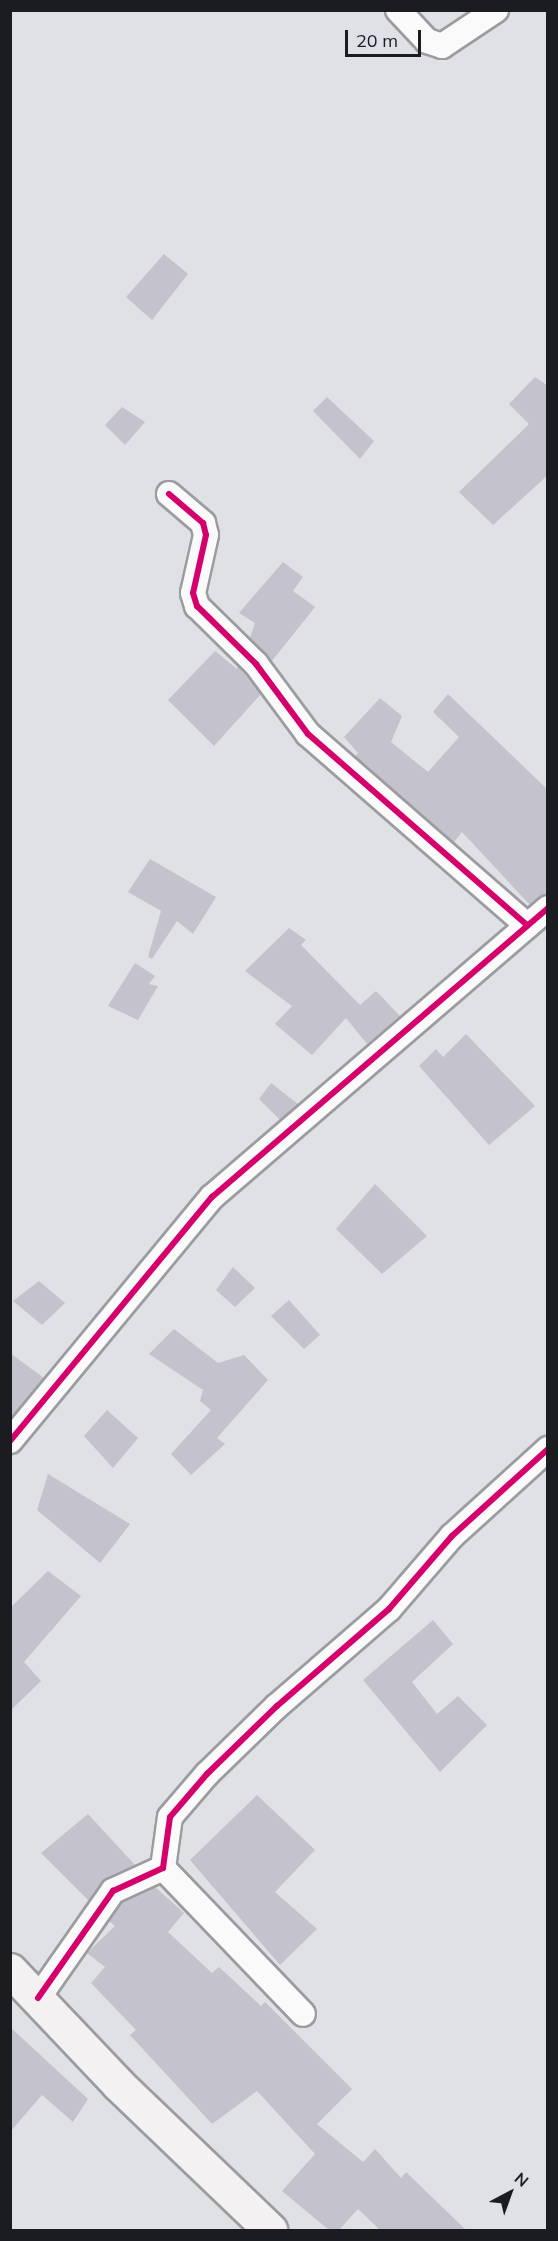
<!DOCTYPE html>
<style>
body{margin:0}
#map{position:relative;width:558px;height:2241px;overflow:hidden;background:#e0e1e5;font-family:Mulish,sans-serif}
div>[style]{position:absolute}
.building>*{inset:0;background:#c3c2cd}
.roads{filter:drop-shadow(2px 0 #9b9ca0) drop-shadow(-2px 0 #9b9ca0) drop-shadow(0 2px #9b9ca0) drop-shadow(0 -2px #9b9ca0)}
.street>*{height:24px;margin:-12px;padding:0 12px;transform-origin:12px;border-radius:12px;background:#fafafb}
.secondary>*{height:33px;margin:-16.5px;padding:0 16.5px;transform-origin:16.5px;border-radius:16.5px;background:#f4f1f3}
.cycleway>*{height:6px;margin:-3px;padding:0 3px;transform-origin:3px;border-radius:3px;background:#d6006c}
span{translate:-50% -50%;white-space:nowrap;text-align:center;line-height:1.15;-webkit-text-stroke:4.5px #dde0e8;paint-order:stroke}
.frame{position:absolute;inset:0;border:12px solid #1b1c1f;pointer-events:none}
.north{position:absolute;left:480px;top:2163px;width:60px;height:60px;-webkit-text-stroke:4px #dde0e8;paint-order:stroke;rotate:41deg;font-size:16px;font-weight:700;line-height:24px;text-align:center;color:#1b1c1f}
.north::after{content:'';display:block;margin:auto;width:21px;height:27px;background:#1b1c1f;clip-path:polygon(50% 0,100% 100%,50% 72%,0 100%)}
.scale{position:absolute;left:345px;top:30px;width:76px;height:27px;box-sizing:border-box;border:3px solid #1b1c1f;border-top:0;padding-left:8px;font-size:18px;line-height:21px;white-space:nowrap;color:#1b1c1f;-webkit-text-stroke:4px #dde0e8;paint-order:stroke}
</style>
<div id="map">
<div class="building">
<div style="clip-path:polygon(164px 254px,188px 274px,152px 320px,126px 297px)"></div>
<div style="clip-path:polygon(535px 377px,548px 386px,548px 475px,493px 525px,459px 492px,529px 424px,509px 404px)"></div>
<div style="clip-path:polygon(327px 397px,374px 441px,360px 459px,313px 411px)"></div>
<div style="clip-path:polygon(122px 407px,145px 422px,125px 445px,105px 425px)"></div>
<div style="clip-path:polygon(283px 562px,303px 577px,293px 591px,315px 607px,272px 661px,250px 638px,255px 623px,239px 613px)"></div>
<div style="clip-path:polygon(215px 651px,237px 669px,238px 666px,261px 694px,214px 746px,168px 700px)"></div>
<div style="clip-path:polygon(448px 694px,548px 790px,548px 894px,530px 905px,462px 832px,454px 842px,355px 756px,358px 753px,344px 737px,380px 698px,402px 716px,391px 742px,428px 772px,459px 737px,433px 712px)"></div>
<div style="clip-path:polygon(150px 859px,216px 897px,193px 934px,177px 921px,152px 959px,148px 957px,161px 911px,128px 892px)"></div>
<div style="clip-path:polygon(289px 928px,306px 940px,301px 945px,360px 1005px,376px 991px,400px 1016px,367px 1044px,346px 1018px,312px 1055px,275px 1024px,292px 1006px,245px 971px)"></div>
<div style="clip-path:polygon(135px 963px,155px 976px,149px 984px,158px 986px,138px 1020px,108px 1006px)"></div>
<div style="clip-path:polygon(466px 1034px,535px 1106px,489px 1145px,419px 1066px,436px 1049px,443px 1057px)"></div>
<div style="clip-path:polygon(271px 1083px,298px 1104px,280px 1120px,259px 1099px)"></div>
<div style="clip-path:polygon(375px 1184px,427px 1236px,382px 1274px,336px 1229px)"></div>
<div style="clip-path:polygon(233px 1267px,255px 1288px,235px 1307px,216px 1290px)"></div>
<div style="clip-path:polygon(39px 1281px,65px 1303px,42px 1325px,13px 1301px)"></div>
<div style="clip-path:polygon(289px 1300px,320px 1335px,304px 1349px,271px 1316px)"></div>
<div style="clip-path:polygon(174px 1329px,218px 1363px,244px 1355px,268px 1380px,217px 1438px,225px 1444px,191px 1475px,171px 1454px,211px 1410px,200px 1401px,203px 1390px,149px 1354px)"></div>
<div style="clip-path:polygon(10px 1353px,44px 1378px,10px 1418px)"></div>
<div style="clip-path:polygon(107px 1410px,138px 1438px,113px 1468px,84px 1436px)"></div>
<div style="clip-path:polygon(48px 1474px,130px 1524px,100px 1563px,37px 1510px)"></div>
<div style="clip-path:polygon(48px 1571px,81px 1596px,24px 1662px,41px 1681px,10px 1711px,10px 1608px)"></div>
<div style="clip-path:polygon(433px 1620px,453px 1644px,412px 1682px,437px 1714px,458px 1696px,487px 1725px,440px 1772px,363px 1680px)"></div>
<div style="clip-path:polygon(257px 1795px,315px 1850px,275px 1892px,317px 1929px,280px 1965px,190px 1860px)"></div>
<div style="clip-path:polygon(88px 1814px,135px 1865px,107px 1878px,89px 1901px,41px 1853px)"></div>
<div style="clip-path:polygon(155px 1887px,184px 1913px,168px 1932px,212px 1973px,219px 1967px,261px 2006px,265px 2002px,352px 2089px,317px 2124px,363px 2162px,375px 2149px,401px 2178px,406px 2172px,466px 2230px,380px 2230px,358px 2209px,339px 2230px,329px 2230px,282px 2191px,315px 2154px,257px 2091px,212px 2124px,130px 2035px,136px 2030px,91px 1983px,105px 1967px,87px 1953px,115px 1926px,109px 1921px,122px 1902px)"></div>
<div style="clip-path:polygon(10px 2027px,88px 2099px,73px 2122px,42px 2095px,10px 2132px)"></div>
</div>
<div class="roads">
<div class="street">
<div style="left:398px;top:10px;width:42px;rotate:46.9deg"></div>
<div style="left:427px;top:41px;width:16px;rotate:18deg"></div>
<div style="left:442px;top:46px;width:65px;rotate:-33.7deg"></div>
<div style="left:169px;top:494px;width:45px;rotate:40.5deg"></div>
<div style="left:203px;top:523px;width:12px;rotate:76deg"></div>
<div style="left:206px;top:535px;width:59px;rotate:102.6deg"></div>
<div style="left:193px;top:593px;width:14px;rotate:73deg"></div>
<div style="left:197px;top:606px;width:83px;rotate:44.5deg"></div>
<div style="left:256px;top:664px;width:87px;rotate:53.4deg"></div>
<div style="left:308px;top:734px;width:291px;rotate:41.1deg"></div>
<div style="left:10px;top:1441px;width:317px;rotate:-50.4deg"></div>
<div style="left:212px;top:1197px;width:443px;rotate:-40.7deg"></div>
<div style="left:163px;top:1868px;width:202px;rotate:46.2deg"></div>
<div style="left:38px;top:1998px;width:131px;rotate:-55deg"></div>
<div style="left:113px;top:1891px;width:55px;rotate:-24.7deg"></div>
<div style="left:163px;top:1868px;width:51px;rotate:-82.2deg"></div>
<div style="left:170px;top:1817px;width:57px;rotate:-49.3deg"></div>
<div style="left:207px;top:1774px;width:98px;rotate:-44.2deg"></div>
<div style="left:277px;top:1706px;width:148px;rotate:-40.9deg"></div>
<div style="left:389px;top:1609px;width:96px;rotate:-49.2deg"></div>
<div style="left:452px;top:1536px;width:130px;rotate:-42.2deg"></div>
</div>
<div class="secondary">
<div style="left:10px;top:1970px;width:157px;rotate:46.5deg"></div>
<div style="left:118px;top:2084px;width:211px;rotate:43.8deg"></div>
</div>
</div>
<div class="cycleway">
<div style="left:169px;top:494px;width:45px;rotate:40.5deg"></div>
<div style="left:203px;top:523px;width:12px;rotate:76deg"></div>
<div style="left:206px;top:535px;width:59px;rotate:102.6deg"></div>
<div style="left:193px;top:593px;width:14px;rotate:73deg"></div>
<div style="left:197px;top:606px;width:83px;rotate:44.5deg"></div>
<div style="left:256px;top:664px;width:87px;rotate:53.4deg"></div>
<div style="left:308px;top:734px;width:291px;rotate:41.1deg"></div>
<div style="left:10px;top:1441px;width:317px;rotate:-50.4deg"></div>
<div style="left:212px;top:1197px;width:443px;rotate:-40.7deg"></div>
<div style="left:38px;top:1998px;width:131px;rotate:-55deg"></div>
<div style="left:113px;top:1891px;width:55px;rotate:-24.7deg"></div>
<div style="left:163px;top:1868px;width:51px;rotate:-82.2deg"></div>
<div style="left:170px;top:1817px;width:57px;rotate:-49.3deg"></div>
<div style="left:207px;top:1774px;width:98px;rotate:-44.2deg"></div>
<div style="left:277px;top:1706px;width:148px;rotate:-40.9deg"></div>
<div style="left:389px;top:1609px;width:96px;rotate:-49.2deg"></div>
<div style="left:452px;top:1536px;width:130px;rotate:-42.2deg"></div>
</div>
<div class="frame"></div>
<div class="north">N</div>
<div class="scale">20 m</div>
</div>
